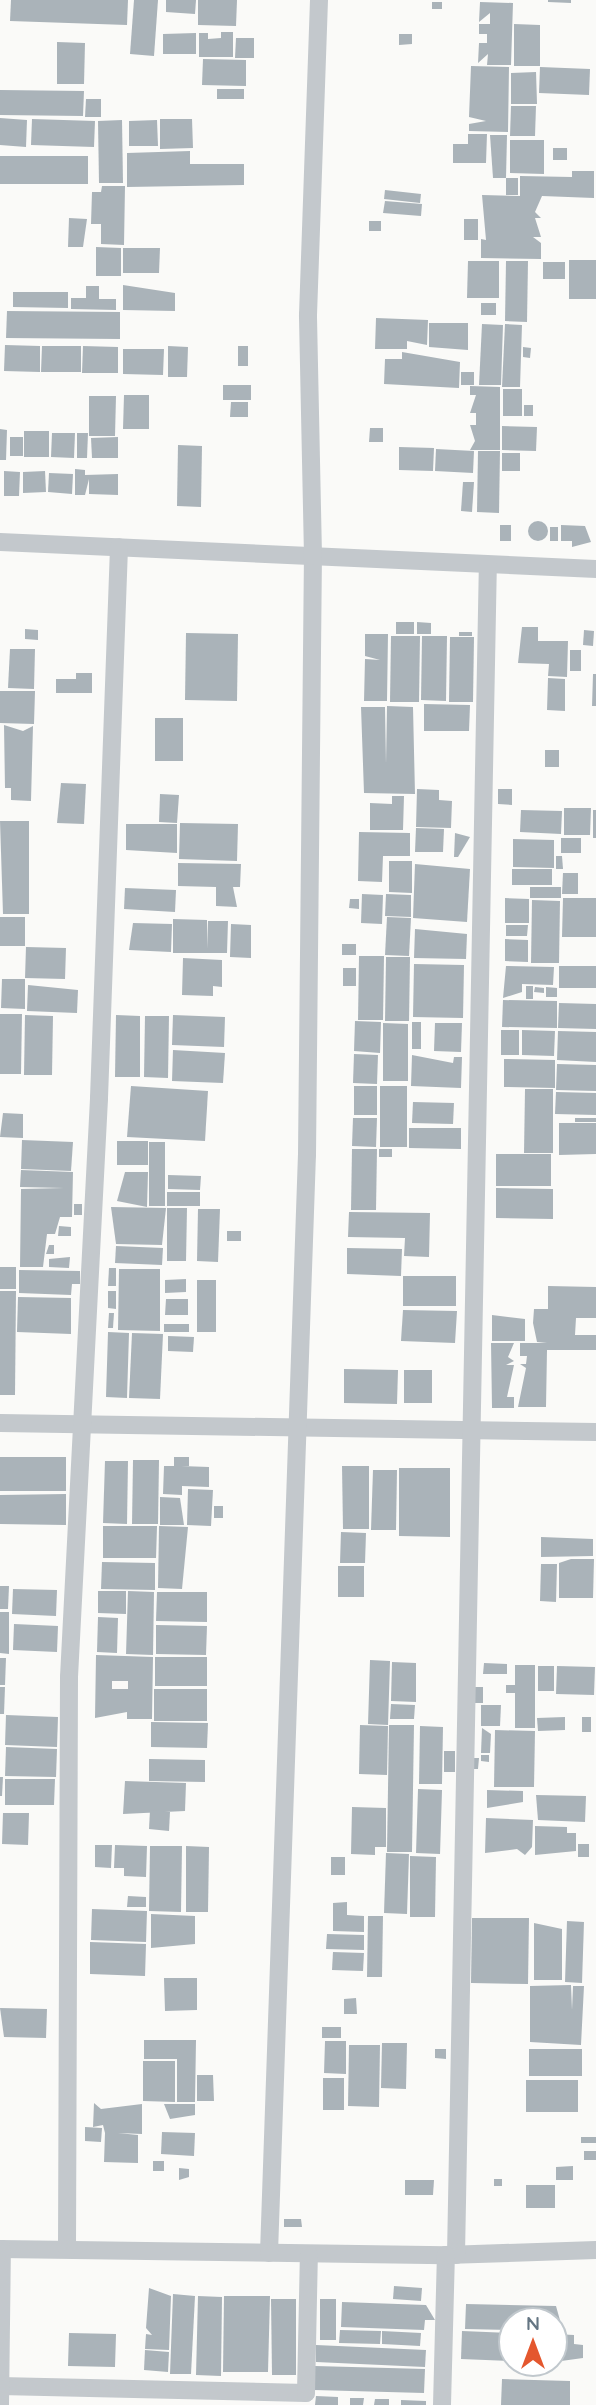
<!DOCTYPE html>
<style>
body{margin:0}
#map{position:relative;width:596px;height:2405px;overflow:hidden;background:#fafaf8;font-family:Quicksand,sans-serif}
div>[style]{position:absolute}
.building>*{inset:0;background:#aab3b9}
.round{border-radius:50%}
.minor>*{height:18px;margin:-9px;padding:0 9px;transform-origin:9px;border-radius:9px;background:#c3c8cc}
span{translate:-50% -50%;white-space:nowrap;text-align:center;line-height:1.15;-webkit-text-stroke:7px #fff;paint-order:stroke}
.north{position:absolute;left:498px;top:2307px;width:70px;height:70px;box-sizing:border-box;background:#fff;border:2px solid #c1c8cd;border-radius:50%;rotate:0deg;font-size:19px;font-weight:700;line-height:28px;text-align:center;color:#657683}
.north::after{content:'';display:block;margin:auto;width:24px;height:32px;background:#e4572e;clip-path:polygon(50% 0,100% 100%,50% 72%,0 100%)}
</style>
<div id="map">
<div class="building">
<div style="clip-path:polygon(11px 0,128px 0,127px 25px,10px 21px)"></div>
<div style="clip-path:polygon(134px 0,158px 0,154px 56px,130px 54px)"></div>
<div style="clip-path:polygon(166px 0,196px 0,195px 14px,166px 12px)"></div>
<div style="clip-path:polygon(198px 0,237px 0,236px 26px,198px 25px)"></div>
<div style="clip-path:polygon(548px 0,571px 0,571px 3px,548px 2px)"></div>
<div style="clip-path:polygon(432px 2px,442px 2px,442px 9px,432px 9px)"></div>
<div style="clip-path:polygon(480px 2px,513px 3px,511px 65px,487px 65px,488px 54px,478px 63px,479px 43px,487px 43px,487px 34px,479px 34px,479px 24px,490px 24px,490px 13px,479px 22px)"></div>
<div style="clip-path:polygon(514px 24px,540px 25px,540px 66px,514px 66px)"></div>
<div style="clip-path:polygon(221px 32px,233px 32px,233px 57px,199px 57px,199px 33px,208px 33px,208px 39px,221px 38px)"></div>
<div style="clip-path:polygon(196px 33px,196px 54px,163px 54px,163px 34px)"></div>
<div style="clip-path:polygon(399px 34px,412px 34px,412px 44px,399px 45px)"></div>
<div style="clip-path:polygon(236px 38px,254px 38px,254px 58px,235px 58px)"></div>
<div style="clip-path:polygon(57px 42px,85px 43px,84px 84px,57px 84px)"></div>
<div style="clip-path:polygon(203px 59px,246px 60px,246px 86px,202px 85px)"></div>
<div style="clip-path:polygon(471px 66px,509px 67px,508px 132px,469px 131px,469px 124px,486px 121px,469px 117px)"></div>
<div style="clip-path:polygon(540px 67px,590px 69px,589px 95px,539px 93px)"></div>
<div style="clip-path:polygon(536px 72px,537px 104px,511px 104px,511px 73px)"></div>
<div style="clip-path:polygon(217px 89px,244px 89px,244px 99px,217px 99px)"></div>
<div style="clip-path:polygon(0 90px,84px 91px,83px 116px,0 115px)"></div>
<div style="clip-path:polygon(86px 99px,101px 99px,101px 117px,85px 117px)"></div>
<div style="clip-path:polygon(511px 106px,536px 106px,535px 136px,510px 136px)"></div>
<div style="clip-path:polygon(0 118px,27px 120px,26px 147px,0 145px)"></div>
<div style="clip-path:polygon(32px 119px,95px 121px,94px 147px,31px 145px)"></div>
<div style="clip-path:polygon(160px 119px,192px 119px,193px 148px,160px 149px)"></div>
<div style="clip-path:polygon(122px 120px,123px 183px,99px 183px,98px 121px)"></div>
<div style="clip-path:polygon(157px 120px,158px 146px,129px 146px,129px 121px)"></div>
<div style="clip-path:polygon(468px 134px,487px 134px,486px 163px,453px 163px,453px 144px,468px 144px)"></div>
<div style="clip-path:polygon(490px 135px,507px 135px,506px 178px,493px 178px)"></div>
<div style="clip-path:polygon(510px 140px,544px 140px,544px 174px,510px 173px)"></div>
<div style="clip-path:polygon(553px 148px,567px 148px,567px 160px,553px 160px)"></div>
<div style="clip-path:polygon(190px 151px,190px 164px,244px 164px,244px 185px,127px 187px,127px 153px)"></div>
<div style="clip-path:polygon(0 156px,88px 156px,88px 184px,0 184px)"></div>
<div style="clip-path:polygon(572px 171px,594px 171px,594px 198px,542px 196px,535px 212px,541px 218px,535px 218px,541px 237px,533px 237px,541px 243px,541px 259px,481px 258px,481px 239px,486px 240px,482px 195px,520px 196px,520px 176px,572px 177px)"></div>
<div style="clip-path:polygon(506px 178px,518px 178px,518px 195px,506px 195px)"></div>
<div style="clip-path:polygon(102px 186px,125px 186px,124px 245px,101px 244px,101px 224px,91px 224px,92px 192px,101px 192px)"></div>
<div style="clip-path:polygon(385px 190px,421px 194px,420px 203px,384px 199px)"></div>
<div style="clip-path:polygon(385px 201px,422px 204px,421px 216px,383px 213px)"></div>
<div style="clip-path:polygon(69px 218px,87px 219px,83px 247px,68px 247px)"></div>
<div style="clip-path:polygon(464px 219px,478px 219px,478px 240px,464px 240px)"></div>
<div style="clip-path:polygon(369px 221px,381px 221px,381px 231px,369px 231px)"></div>
<div style="clip-path:polygon(96px 247px,121px 248px,121px 276px,96px 276px)"></div>
<div style="clip-path:polygon(123px 248px,160px 248px,159px 273px,123px 273px)"></div>
<div style="clip-path:polygon(569px 260px,596px 260px,596px 299px,569px 299px)"></div>
<div style="clip-path:polygon(468px 261px,499px 261px,499px 298px,467px 298px)"></div>
<div style="clip-path:polygon(506px 261px,528px 261px,527px 322px,505px 321px)"></div>
<div style="clip-path:polygon(543px 262px,565px 262px,565px 279px,543px 279px)"></div>
<div style="clip-path:polygon(123px 285px,175px 293px,175px 311px,123px 310px)"></div>
<div style="clip-path:polygon(86px 286px,99px 286px,99px 299px,116px 299px,116px 310px,71px 309px,71px 298px,86px 298px)"></div>
<div style="clip-path:polygon(13px 292px,68px 292px,68px 308px,13px 307px)"></div>
<div style="clip-path:polygon(481px 303px,496px 303px,496px 315px,481px 315px)"></div>
<div style="clip-path:polygon(7px 311px,120px 312px,120px 339px,6px 338px)"></div>
<div style="clip-path:polygon(376px 318px,428px 320px,427px 345px,407px 341px,407px 349px,375px 349px)"></div>
<div style="clip-path:polygon(429px 323px,468px 323px,468px 350px,429px 347px)"></div>
<div style="clip-path:polygon(482px 324px,503px 325px,501px 385px,479px 385px)"></div>
<div style="clip-path:polygon(505px 324px,522px 325px,520px 387px,502px 387px)"></div>
<div style="clip-path:polygon(5px 345px,40px 346px,40px 372px,4px 371px)"></div>
<div style="clip-path:polygon(42px 346px,81px 346px,81px 372px,41px 372px)"></div>
<div style="clip-path:polygon(83px 346px,118px 347px,118px 373px,82px 373px)"></div>
<div style="clip-path:polygon(168px 346px,188px 347px,187px 377px,168px 377px)"></div>
<div style="clip-path:polygon(238px 346px,248px 346px,248px 366px,238px 366px)"></div>
<div style="clip-path:polygon(523px 347px,531px 348px,530px 358px,523px 357px)"></div>
<div style="clip-path:polygon(123px 349px,164px 349px,163px 375px,123px 374px)"></div>
<div style="clip-path:polygon(402px 352px,460px 362px,459px 388px,384px 384px,385px 359px,402px 359px)"></div>
<div style="clip-path:polygon(461px 372px,474px 372px,474px 385px,461px 385px)"></div>
<div style="clip-path:polygon(223px 385px,251px 385px,251px 400px,223px 400px)"></div>
<div style="clip-path:polygon(470px 386px,500px 387px,500px 450px,470px 450px,475px 441px,470px 425px,476px 425px,476px 413px,470px 413px,476px 395px,470px 395px)"></div>
<div style="clip-path:polygon(503px 389px,522px 389px,522px 416px,503px 416px)"></div>
<div style="clip-path:polygon(124px 395px,149px 395px,149px 429px,123px 429px)"></div>
<div style="clip-path:polygon(89px 396px,116px 396px,115px 436px,89px 436px)"></div>
<div style="clip-path:polygon(231px 402px,248px 402px,248px 417px,230px 417px)"></div>
<div style="clip-path:polygon(524px 405px,533px 405px,533px 416px,524px 416px)"></div>
<div style="clip-path:polygon(502px 426px,537px 427px,536px 451px,502px 450px)"></div>
<div style="clip-path:polygon(370px 428px,383px 428px,383px 442px,369px 442px)"></div>
<div style="clip-path:polygon(0 429px,7px 430px,6px 460px,0 460px)"></div>
<div style="clip-path:polygon(24px 431px,49px 431px,49px 457px,24px 457px)"></div>
<div style="clip-path:polygon(52px 433px,75px 433px,74px 458px,51px 457px)"></div>
<div style="clip-path:polygon(77px 433px,88px 433px,87px 458px,77px 458px)"></div>
<div style="clip-path:polygon(10px 437px,23px 437px,23px 456px,10px 456px)"></div>
<div style="clip-path:polygon(118px 437px,118px 458px,92px 458px,91px 438px)"></div>
<div style="clip-path:polygon(178px 445px,202px 446px,201px 507px,177px 506px)"></div>
<div style="clip-path:polygon(399px 447px,434px 448px,433px 471px,399px 470px)"></div>
<div style="clip-path:polygon(436px 449px,474px 451px,473px 473px,435px 471px)"></div>
<div style="clip-path:polygon(478px 451px,500px 451px,499px 513px,477px 512px)"></div>
<div style="clip-path:polygon(502px 453px,520px 453px,520px 471px,502px 471px)"></div>
<div style="clip-path:polygon(75px 469px,85px 470px,85px 475px,118px 474px,118px 495px,89px 494px,89px 479px,85px 495px,75px 495px)"></div>
<div style="clip-path:polygon(4px 471px,20px 472px,19px 496px,4px 496px)"></div>
<div style="clip-path:polygon(45px 471px,46px 492px,23px 493px,23px 472px)"></div>
<div style="clip-path:polygon(49px 473px,73px 474px,72px 494px,48px 492px)"></div>
<div style="clip-path:polygon(463px 482px,474px 482px,472px 512px,461px 511px)"></div>
<div class="round" style="left:528px;top:521px;width:20px;height:20px"></div>
<div style="clip-path:polygon(500px 525px,511px 525px,511px 541px,500px 541px)"></div>
<div style="clip-path:polygon(561px 525px,585px 526px,591px 542px,572px 547px,572px 541px,561px 541px)"></div>
<div style="clip-path:polygon(550px 527px,558px 527px,558px 541px,550px 541px)"></div>
<div style="clip-path:polygon(396px 622px,414px 622px,414px 634px,396px 634px)"></div>
<div style="clip-path:polygon(417px 622px,431px 623px,431px 634px,417px 634px)"></div>
<div style="clip-path:polygon(522px 627px,538px 627px,538px 641px,568px 641px,567px 677px,548px 676px,549px 664px,518px 663px)"></div>
<div style="clip-path:polygon(25px 629px,38px 630px,38px 640px,25px 639px)"></div>
<div style="clip-path:polygon(584px 630px,594px 631px,593px 646px,583px 645px)"></div>
<div style="clip-path:polygon(459px 632px,472px 632px,472px 636px,459px 636px)"></div>
<div style="clip-path:polygon(186px 633px,238px 634px,237px 701px,185px 700px)"></div>
<div style="clip-path:polygon(365px 634px,388px 634px,387px 701px,364px 701px,365px 659px,380px 660px,365px 656px)"></div>
<div style="clip-path:polygon(391px 636px,420px 636px,419px 702px,390px 702px)"></div>
<div style="clip-path:polygon(422px 636px,447px 636px,446px 701px,421px 700px)"></div>
<div style="clip-path:polygon(450px 637px,474px 637px,473px 702px,449px 702px)"></div>
<div style="clip-path:polygon(10px 649px,35px 649px,34px 689px,8px 688px)"></div>
<div style="clip-path:polygon(570px 650px,581px 650px,581px 671px,570px 671px)"></div>
<div style="clip-path:polygon(76px 673px,92px 673px,92px 693px,56px 693px,56px 679px,76px 679px)"></div>
<div style="clip-path:polygon(593px 674px,596px 674px,596px 706px,592px 706px)"></div>
<div style="clip-path:polygon(548px 678px,565px 679px,565px 711px,547px 710px)"></div>
<div style="clip-path:polygon(0 691px,35px 691px,34px 724px,0 723px)"></div>
<div style="clip-path:polygon(424px 704px,470px 705px,469px 731px,424px 731px)"></div>
<div style="clip-path:polygon(387px 706px,413px 707px,415px 794px,364px 793px,361px 707px,385px 707px,386px 764px)"></div>
<div style="clip-path:polygon(155px 718px,183px 718px,183px 761px,155px 761px)"></div>
<div style="clip-path:polygon(4px 725px,23px 731px,33px 726px,31px 801px,11px 800px,11px 788px,5px 788px)"></div>
<div style="clip-path:polygon(545px 750px,559px 750px,559px 767px,545px 767px)"></div>
<div style="clip-path:polygon(61px 783px,86px 784px,84px 824px,57px 823px)"></div>
<div style="clip-path:polygon(417px 789px,439px 790px,439px 800px,452px 801px,451px 828px,416px 827px)"></div>
<div style="clip-path:polygon(498px 789px,512px 789px,512px 805px,498px 804px)"></div>
<div style="clip-path:polygon(160px 794px,179px 795px,177px 823px,159px 822px)"></div>
<div style="clip-path:polygon(392px 796px,404px 796px,403px 830px,370px 830px,370px 803px,392px 804px)"></div>
<div style="clip-path:polygon(564px 808px,591px 808px,590px 835px,564px 835px)"></div>
<div style="clip-path:polygon(521px 810px,562px 811px,561px 834px,520px 832px)"></div>
<div style="clip-path:polygon(593px 810px,596px 810px,596px 838px,593px 838px)"></div>
<div style="clip-path:polygon(0 821px,29px 821px,29px 914px,3px 914px)"></div>
<div style="clip-path:polygon(180px 823px,238px 824px,237px 861px,179px 859px)"></div>
<div style="clip-path:polygon(126px 824px,177px 824px,177px 853px,126px 850px)"></div>
<div style="clip-path:polygon(416px 828px,444px 829px,443px 852px,415px 852px)"></div>
<div style="clip-path:polygon(359px 832px,410px 833px,410px 856px,383px 856px,382px 882px,358px 881px)"></div>
<div style="clip-path:polygon(455px 833px,470px 837px,458px 857px,454px 857px)"></div>
<div style="clip-path:polygon(561px 838px,581px 838px,581px 853px,561px 853px)"></div>
<div style="clip-path:polygon(513px 839px,554px 840px,554px 868px,513px 867px)"></div>
<div style="clip-path:polygon(556px 856px,562px 856px,563px 869px,556px 869px)"></div>
<div style="clip-path:polygon(389px 861px,412px 861px,412px 893px,389px 892px)"></div>
<div style="clip-path:polygon(178px 863px,241px 864px,240px 887px,233px 887px,237px 907px,216px 906px,216px 887px,178px 886px)"></div>
<div style="clip-path:polygon(415px 864px,470px 869px,467px 922px,413px 918px)"></div>
<div style="clip-path:polygon(512px 869px,552px 869px,552px 885px,512px 885px)"></div>
<div style="clip-path:polygon(563px 873px,578px 873px,578px 894px,562px 894px)"></div>
<div style="clip-path:polygon(530px 887px,561px 887px,561px 898px,530px 898px)"></div>
<div style="clip-path:polygon(125px 888px,176px 890px,175px 912px,124px 909px)"></div>
<div style="clip-path:polygon(362px 894px,383px 895px,382px 924px,361px 923px)"></div>
<div style="clip-path:polygon(386px 894px,411px 895px,411px 917px,385px 916px)"></div>
<div style="clip-path:polygon(505px 898px,529px 899px,529px 923px,505px 923px)"></div>
<div style="clip-path:polygon(563px 898px,596px 898px,596px 937px,562px 937px)"></div>
<div style="clip-path:polygon(350px 899px,359px 899px,359px 909px,349px 908px)"></div>
<div style="clip-path:polygon(532px 900px,560px 901px,559px 963px,531px 963px)"></div>
<div style="clip-path:polygon(0 917px,25px 917px,25px 946px,0 946px)"></div>
<div style="clip-path:polygon(387px 917px,411px 918px,409px 956px,385px 955px)"></div>
<div style="clip-path:polygon(173px 919px,207px 920px,207px 949px,208px 921px,228px 921px,227px 953px,173px 953px)"></div>
<div style="clip-path:polygon(133px 923px,172px 924px,171px 952px,129px 950px)"></div>
<div style="clip-path:polygon(231px 924px,251px 925px,251px 958px,230px 957px)"></div>
<div style="clip-path:polygon(506px 925px,528px 925px,527px 936px,506px 936px)"></div>
<div style="clip-path:polygon(415px 929px,467px 934px,466px 959px,414px 958px)"></div>
<div style="clip-path:polygon(505px 939px,528px 940px,528px 962px,505px 961px)"></div>
<div style="clip-path:polygon(342px 944px,356px 944px,356px 955px,342px 955px)"></div>
<div style="clip-path:polygon(26px 947px,66px 948px,65px 979px,25px 978px)"></div>
<div style="clip-path:polygon(359px 956px,384px 956px,383px 1020px,358px 1020px)"></div>
<div style="clip-path:polygon(386px 957px,410px 957px,409px 1021px,385px 1021px)"></div>
<div style="clip-path:polygon(183px 958px,222px 960px,222px 987px,213px 986px,213px 996px,182px 995px)"></div>
<div style="clip-path:polygon(414px 964px,464px 965px,463px 1018px,413px 1017px)"></div>
<div style="clip-path:polygon(506px 966px,554px 967px,553px 985px,522px 984px,522px 992px,503px 998px)"></div>
<div style="clip-path:polygon(559px 966px,596px 966px,596px 988px,559px 988px)"></div>
<div style="clip-path:polygon(343px 968px,356px 968px,356px 986px,343px 986px)"></div>
<div style="clip-path:polygon(2px 979px,25px 979px,25px 1009px,1px 1008px)"></div>
<div style="clip-path:polygon(28px 985px,78px 990px,77px 1013px,27px 1011px)"></div>
<div style="clip-path:polygon(526px 986px,533px 986px,533px 999px,526px 999px)"></div>
<div style="clip-path:polygon(535px 987px,544px 988px,544px 993px,534px 992px)"></div>
<div style="clip-path:polygon(546px 987px,557px 988px,557px 997px,546px 997px)"></div>
<div style="clip-path:polygon(503px 1000px,557px 1001px,557px 1028px,502px 1027px)"></div>
<div style="clip-path:polygon(559px 1003px,596px 1004px,596px 1029px,558px 1028px)"></div>
<div style="clip-path:polygon(0 1014px,22px 1014px,21px 1074px,0 1074px)"></div>
<div style="clip-path:polygon(25px 1015px,53px 1016px,52px 1075px,24px 1075px)"></div>
<div style="clip-path:polygon(116px 1015px,140px 1016px,140px 1077px,115px 1077px)"></div>
<div style="clip-path:polygon(173px 1015px,225px 1017px,224px 1047px,172px 1045px)"></div>
<div style="clip-path:polygon(145px 1016px,169px 1016px,168px 1078px,144px 1077px)"></div>
<div style="clip-path:polygon(355px 1021px,381px 1022px,380px 1053px,354px 1051px)"></div>
<div style="clip-path:polygon(412px 1022px,421px 1022px,421px 1049px,412px 1049px)"></div>
<div style="clip-path:polygon(383px 1023px,408px 1024px,408px 1081px,383px 1081px)"></div>
<div style="clip-path:polygon(435px 1023px,462px 1023px,461px 1052px,434px 1051px)"></div>
<div style="clip-path:polygon(501px 1030px,519px 1030px,519px 1055px,501px 1055px)"></div>
<div style="clip-path:polygon(522px 1030px,555px 1031px,554px 1056px,522px 1055px)"></div>
<div style="clip-path:polygon(558px 1031px,596px 1032px,596px 1062px,557px 1060px)"></div>
<div style="clip-path:polygon(173px 1050px,225px 1053px,223px 1083px,172px 1081px)"></div>
<div style="clip-path:polygon(354px 1054px,378px 1055px,377px 1084px,353px 1083px)"></div>
<div style="clip-path:polygon(412px 1055px,453px 1063px,454px 1057px,462px 1057px,461px 1088px,411px 1086px)"></div>
<div style="clip-path:polygon(504px 1059px,555px 1060px,555px 1088px,504px 1087px)"></div>
<div style="clip-path:polygon(557px 1064px,596px 1065px,596px 1091px,556px 1090px)"></div>
<div style="clip-path:polygon(131px 1086px,208px 1091px,205px 1141px,127px 1137px)"></div>
<div style="clip-path:polygon(354px 1086px,377px 1086px,377px 1115px,354px 1115px)"></div>
<div style="clip-path:polygon(380px 1086px,407px 1086px,407px 1147px,380px 1147px)"></div>
<div style="clip-path:polygon(525px 1089px,553px 1089px,553px 1153px,524px 1153px)"></div>
<div style="clip-path:polygon(556px 1092px,596px 1093px,596px 1115px,555px 1114px)"></div>
<div style="clip-path:polygon(413px 1102px,454px 1103px,453px 1124px,412px 1123px)"></div>
<div style="clip-path:polygon(3px 1113px,23px 1114px,23px 1138px,0 1137px)"></div>
<div style="clip-path:polygon(353px 1118px,377px 1118px,376px 1147px,352px 1146px)"></div>
<div style="clip-path:polygon(575px 1118px,596px 1118px,596px 1122px,575px 1122px)"></div>
<div style="clip-path:polygon(559px 1123px,596px 1123px,596px 1154px,559px 1155px)"></div>
<div style="clip-path:polygon(409px 1128px,461px 1128px,461px 1149px,409px 1148px)"></div>
<div style="clip-path:polygon(22px 1140px,73px 1142px,71px 1171px,21px 1169px)"></div>
<div style="clip-path:polygon(117px 1141px,148px 1141px,148px 1165px,117px 1165px)"></div>
<div style="clip-path:polygon(149px 1142px,165px 1142px,165px 1206px,149px 1206px)"></div>
<div style="clip-path:polygon(352px 1149px,377px 1149px,376px 1210px,351px 1210px)"></div>
<div style="clip-path:polygon(379px 1149px,392px 1149px,392px 1157px,379px 1157px)"></div>
<div style="clip-path:polygon(496px 1154px,551px 1154px,551px 1186px,496px 1186px)"></div>
<div style="clip-path:polygon(21px 1170px,73px 1172px,72px 1217px,60px 1217px,55px 1234px,47px 1234px,43px 1267px,20px 1267px,21px 1189px,64px 1188px,20px 1187px)"></div>
<div style="clip-path:polygon(125px 1172px,148px 1172px,147px 1207px,117px 1201px)"></div>
<div style="clip-path:polygon(168px 1175px,201px 1176px,200px 1190px,168px 1189px)"></div>
<div style="clip-path:polygon(496px 1188px,553px 1189px,553px 1219px,496px 1218px)"></div>
<div style="clip-path:polygon(167px 1192px,200px 1192px,200px 1206px,167px 1206px)"></div>
<div style="clip-path:polygon(74px 1204px,82px 1204px,82px 1215px,74px 1215px)"></div>
<div style="clip-path:polygon(111px 1207px,166px 1208px,162px 1245px,116px 1244px)"></div>
<div style="clip-path:polygon(167px 1208px,187px 1208px,186px 1261px,167px 1261px)"></div>
<div style="clip-path:polygon(198px 1209px,220px 1209px,218px 1262px,197px 1261px)"></div>
<div style="clip-path:polygon(349px 1212px,430px 1213px,429px 1257px,404px 1256px,405px 1238px,348px 1237px)"></div>
<div style="clip-path:polygon(59px 1226px,71px 1227px,71px 1236px,58px 1236px)"></div>
<div style="clip-path:polygon(227px 1231px,241px 1231px,241px 1241px,227px 1241px)"></div>
<div style="clip-path:polygon(49px 1245px,54px 1245px,54px 1254px,46px 1254px)"></div>
<div style="clip-path:polygon(116px 1246px,163px 1248px,162px 1265px,115px 1263px)"></div>
<div style="clip-path:polygon(347px 1248px,402px 1249px,401px 1276px,347px 1274px)"></div>
<div style="clip-path:polygon(70px 1257px,69px 1268px,49px 1267px,49px 1259px)"></div>
<div style="clip-path:polygon(0 1267px,16px 1267px,16px 1289px,0 1289px)"></div>
<div style="clip-path:polygon(109px 1268px,116px 1268px,116px 1286px,108px 1286px)"></div>
<div style="clip-path:polygon(119px 1269px,160px 1269px,160px 1331px,118px 1330px)"></div>
<div style="clip-path:polygon(19px 1270px,80px 1271px,80px 1284px,72px 1284px,71px 1295px,19px 1293px)"></div>
<div style="clip-path:polygon(403px 1276px,456px 1276px,456px 1306px,403px 1306px)"></div>
<div style="clip-path:polygon(186px 1279px,186px 1292px,165px 1293px,165px 1280px)"></div>
<div style="clip-path:polygon(197px 1280px,216px 1280px,216px 1332px,197px 1332px)"></div>
<div style="clip-path:polygon(548px 1286px,596px 1287px,596px 1318px,576px 1318px,575px 1335px,596px 1335px,596px 1350px,547px 1350px,546px 1407px,518px 1407px,526px 1368px,520px 1364px,526px 1364px,527px 1356px,520px 1356px,520px 1343px,547px 1343px,537px 1342px,533px 1323px,534px 1309px,548px 1309px)"></div>
<div style="clip-path:polygon(0 1291px,16px 1291px,15px 1395px,0 1395px)"></div>
<div style="clip-path:polygon(108px 1291px,116px 1291px,116px 1309px,108px 1308px)"></div>
<div style="clip-path:polygon(18px 1297px,71px 1298px,71px 1334px,17px 1332px)"></div>
<div style="clip-path:polygon(166px 1299px,188px 1299px,188px 1315px,165px 1315px)"></div>
<div style="clip-path:polygon(403px 1310px,457px 1311px,455px 1343px,401px 1341px)"></div>
<div style="clip-path:polygon(109px 1313px,114px 1313px,113px 1328px,108px 1328px)"></div>
<div style="clip-path:polygon(492px 1315px,525px 1319px,525px 1341px,492px 1341px)"></div>
<div style="clip-path:polygon(164px 1324px,189px 1324px,189px 1332px,164px 1332px)"></div>
<div style="clip-path:polygon(108px 1332px,129px 1333px,127px 1398px,106px 1397px)"></div>
<div style="clip-path:polygon(132px 1333px,163px 1334px,160px 1399px,129px 1398px)"></div>
<div style="clip-path:polygon(168px 1336px,194px 1337px,193px 1352px,168px 1351px)"></div>
<div style="clip-path:polygon(491px 1343px,514px 1343px,508px 1357px,514px 1361px,506px 1365px,514px 1365px,507px 1397px,514px 1397px,514px 1408px,492px 1408px)"></div>
<div style="clip-path:polygon(344px 1369px,398px 1370px,397px 1404px,344px 1403px)"></div>
<div style="clip-path:polygon(404px 1370px,432px 1370px,432px 1403px,404px 1403px)"></div>
<div style="clip-path:polygon(0 1457px,66px 1457px,66px 1491px,0 1491px)"></div>
<div style="clip-path:polygon(174px 1457px,189px 1457px,189px 1466px,181px 1466px,209px 1467px,209px 1487px,182px 1486px,182px 1495px,163px 1494px,164px 1466px,174px 1466px)"></div>
<div style="clip-path:polygon(133px 1460px,159px 1460px,158px 1524px,132px 1524px)"></div>
<div style="clip-path:polygon(105px 1461px,128px 1461px,127px 1524px,103px 1523px)"></div>
<div style="clip-path:polygon(342px 1466px,369px 1466px,369px 1529px,343px 1529px)"></div>
<div style="clip-path:polygon(399px 1468px,450px 1468px,450px 1537px,399px 1536px)"></div>
<div style="clip-path:polygon(373px 1470px,397px 1470px,396px 1530px,371px 1530px)"></div>
<div style="clip-path:polygon(188px 1489px,213px 1490px,211px 1526px,187px 1525px)"></div>
<div style="clip-path:polygon(66px 1494px,66px 1525px,0 1524px,0 1495px)"></div>
<div style="clip-path:polygon(160px 1497px,180px 1498px,184px 1525px,160px 1525px)"></div>
<div style="clip-path:polygon(214px 1506px,223px 1506px,223px 1518px,214px 1518px)"></div>
<div style="clip-path:polygon(103px 1526px,157px 1526px,156px 1558px,103px 1558px)"></div>
<div style="clip-path:polygon(159px 1526px,188px 1527px,182px 1589px,158px 1588px)"></div>
<div style="clip-path:polygon(341px 1532px,366px 1533px,365px 1563px,340px 1563px)"></div>
<div style="clip-path:polygon(541px 1537px,593px 1539px,593px 1556px,541px 1557px)"></div>
<div style="clip-path:polygon(571px 1559px,594px 1559px,593px 1598px,559px 1598px,559px 1563px)"></div>
<div style="clip-path:polygon(102px 1562px,155px 1563px,155px 1590px,101px 1589px)"></div>
<div style="clip-path:polygon(541px 1564px,557px 1564px,556px 1602px,540px 1601px)"></div>
<div style="clip-path:polygon(338px 1566px,364px 1566px,364px 1597px,338px 1597px)"></div>
<div style="clip-path:polygon(0 1586px,9px 1586px,8px 1609px,0 1609px)"></div>
<div style="clip-path:polygon(13px 1589px,57px 1590px,56px 1616px,12px 1614px)"></div>
<div style="clip-path:polygon(98px 1591px,126px 1591px,126px 1614px,98px 1613px)"></div>
<div style="clip-path:polygon(128px 1591px,154px 1592px,153px 1655px,126px 1654px)"></div>
<div style="clip-path:polygon(157px 1592px,207px 1592px,207px 1622px,156px 1621px)"></div>
<div style="clip-path:polygon(0 1612px,9px 1612px,9px 1654px,0 1653px)"></div>
<div style="clip-path:polygon(98px 1617px,118px 1618px,117px 1653px,97px 1652px)"></div>
<div style="clip-path:polygon(14px 1624px,58px 1626px,57px 1652px,13px 1650px)"></div>
<div style="clip-path:polygon(156px 1625px,207px 1626px,206px 1655px,156px 1654px)"></div>
<div style="clip-path:polygon(evenodd,96px 1655px,153px 1657px,152px 1719px,127px 1719px,127px 1712px,95px 1718px,96px 1655px,112px 1681px,128px 1681px,128px 1689px,112px 1689px,112px 1681px)"></div>
<div style="clip-path:polygon(155px 1657px,207px 1657px,207px 1686px,155px 1686px)"></div>
<div style="clip-path:polygon(0 1658px,6px 1658px,5px 1685px,0 1685px)"></div>
<div style="clip-path:polygon(370px 1660px,390px 1661px,388px 1725px,368px 1724px)"></div>
<div style="clip-path:polygon(392px 1662px,416px 1663px,416px 1702px,391px 1701px)"></div>
<div style="clip-path:polygon(484px 1663px,507px 1664px,507px 1674px,483px 1674px)"></div>
<div style="clip-path:polygon(515px 1665px,535px 1665px,535px 1728px,515px 1728px,515px 1693px,506px 1693px,506px 1685px,515px 1685px)"></div>
<div style="clip-path:polygon(538px 1666px,554px 1666px,554px 1691px,538px 1691px)"></div>
<div style="clip-path:polygon(557px 1666px,595px 1667px,594px 1695px,556px 1694px)"></div>
<div style="clip-path:polygon(0 1687px,5px 1687px,4px 1714px,0 1714px)"></div>
<div style="clip-path:polygon(473px 1687px,483px 1687px,483px 1703px,474px 1703px)"></div>
<div style="clip-path:polygon(154px 1689px,207px 1689px,207px 1721px,154px 1721px)"></div>
<div style="clip-path:polygon(391px 1704px,415px 1705px,414px 1719px,390px 1719px)"></div>
<div style="clip-path:polygon(481px 1705px,501px 1705px,500px 1726px,481px 1726px)"></div>
<div style="clip-path:polygon(6px 1715px,58px 1717px,57px 1747px,5px 1745px)"></div>
<div style="clip-path:polygon(565px 1717px,565px 1730px,538px 1731px,537px 1718px)"></div>
<div style="clip-path:polygon(582px 1717px,591px 1717px,591px 1732px,582px 1732px)"></div>
<div style="clip-path:polygon(151px 1722px,208px 1723px,207px 1748px,151px 1747px)"></div>
<div style="clip-path:polygon(360px 1725px,388px 1726px,387px 1775px,359px 1774px)"></div>
<div style="clip-path:polygon(389px 1725px,414px 1725px,412px 1852px,387px 1852px)"></div>
<div style="clip-path:polygon(420px 1726px,443px 1727px,442px 1784px,419px 1784px)"></div>
<div style="clip-path:polygon(482px 1728px,491px 1734px,490px 1753px,481px 1753px)"></div>
<div style="clip-path:polygon(495px 1730px,535px 1731px,534px 1787px,494px 1787px)"></div>
<div style="clip-path:polygon(6px 1747px,57px 1749px,56px 1777px,5px 1776px)"></div>
<div style="clip-path:polygon(444px 1751px,455px 1751px,455px 1772px,444px 1772px)"></div>
<div style="clip-path:polygon(481px 1755px,489px 1755px,489px 1762px,481px 1761px)"></div>
<div style="clip-path:polygon(469px 1758px,479px 1758px,478px 1769px,469px 1769px)"></div>
<div style="clip-path:polygon(149px 1759px,205px 1760px,205px 1782px,149px 1781px)"></div>
<div style="clip-path:polygon(0 1777px,3px 1777px,2px 1796px,0 1796px)"></div>
<div style="clip-path:polygon(5px 1779px,55px 1779px,54px 1805px,5px 1805px)"></div>
<div style="clip-path:polygon(125px 1781px,186px 1783px,185px 1811px,123px 1814px)"></div>
<div style="clip-path:polygon(418px 1789px,442px 1790px,440px 1854px,416px 1853px)"></div>
<div style="clip-path:polygon(487px 1790px,523px 1791px,523px 1802px,487px 1808px)"></div>
<div style="clip-path:polygon(536px 1795px,586px 1796px,585px 1822px,538px 1820px)"></div>
<div style="clip-path:polygon(352px 1807px,386px 1808px,386px 1847px,375px 1847px,375px 1855px,351px 1854px)"></div>
<div style="clip-path:polygon(150px 1810px,170px 1812px,169px 1831px,149px 1829px)"></div>
<div style="clip-path:polygon(3px 1813px,29px 1813px,28px 1845px,2px 1844px)"></div>
<div style="clip-path:polygon(486px 1818px,533px 1820px,532px 1847px,525px 1855px,517px 1849px,485px 1853px)"></div>
<div style="clip-path:polygon(535px 1826px,567px 1827px,567px 1833px,576px 1833px,576px 1851px,535px 1855px)"></div>
<div style="clip-path:polygon(578px 1844px,589px 1844px,589px 1857px,578px 1857px)"></div>
<div style="clip-path:polygon(95px 1845px,112px 1845px,111px 1868px,95px 1867px)"></div>
<div style="clip-path:polygon(115px 1845px,147px 1846px,146px 1877px,124px 1876px,124px 1868px,114px 1868px)"></div>
<div style="clip-path:polygon(150px 1846px,182px 1846px,181px 1912px,149px 1911px)"></div>
<div style="clip-path:polygon(186px 1846px,209px 1847px,208px 1912px,186px 1912px)"></div>
<div style="clip-path:polygon(386px 1853px,409px 1854px,407px 1914px,384px 1913px)"></div>
<div style="clip-path:polygon(410px 1856px,436px 1857px,435px 1917px,410px 1917px)"></div>
<div style="clip-path:polygon(331px 1857px,345px 1857px,345px 1875px,331px 1875px)"></div>
<div style="clip-path:polygon(128px 1896px,146px 1897px,146px 1907px,127px 1907px)"></div>
<div style="clip-path:polygon(347px 1902px,347px 1915px,364px 1916px,364px 1932px,333px 1931px,333px 1903px)"></div>
<div style="clip-path:polygon(92px 1909px,147px 1911px,146px 1942px,91px 1940px)"></div>
<div style="clip-path:polygon(151px 1914px,195px 1916px,195px 1944px,151px 1948px)"></div>
<div style="clip-path:polygon(368px 1916px,383px 1916px,382px 1977px,367px 1977px)"></div>
<div style="clip-path:polygon(472px 1918px,529px 1918px,528px 1984px,471px 1983px)"></div>
<div style="clip-path:polygon(567px 1921px,584px 1922px,582px 1983px,565px 1982px)"></div>
<div style="clip-path:polygon(534px 1923px,562px 1929px,562px 1980px,534px 1980px)"></div>
<div style="clip-path:polygon(327px 1934px,364px 1935px,364px 1950px,326px 1949px)"></div>
<div style="clip-path:polygon(90px 1942px,146px 1944px,145px 1976px,90px 1974px)"></div>
<div style="clip-path:polygon(333px 1952px,364px 1953px,363px 1971px,332px 1970px)"></div>
<div style="clip-path:polygon(164px 1978px,197px 1978px,197px 2010px,165px 2011px)"></div>
<div style="clip-path:polygon(571px 1985px,572px 2010px,573px 1986px,584px 1986px,581px 2045px,530px 2042px,530px 1986px)"></div>
<div style="clip-path:polygon(356px 1998px,357px 2014px,344px 2014px,344px 1999px)"></div>
<div style="clip-path:polygon(0 2008px,47px 2009px,46px 2038px,4px 2037px)"></div>
<div style="clip-path:polygon(322px 2027px,341px 2027px,341px 2038px,322px 2038px)"></div>
<div style="clip-path:polygon(144px 2040px,196px 2040px,195px 2102px,177px 2102px,177px 2059px,144px 2059px)"></div>
<div style="clip-path:polygon(325px 2041px,346px 2041px,346px 2074px,324px 2073px)"></div>
<div style="clip-path:polygon(382px 2043px,407px 2043px,406px 2089px,381px 2088px)"></div>
<div style="clip-path:polygon(349px 2045px,380px 2045px,379px 2107px,348px 2106px)"></div>
<div style="clip-path:polygon(435px 2049px,446px 2049px,446px 2059px,435px 2058px)"></div>
<div style="clip-path:polygon(529px 2049px,582px 2049px,582px 2076px,529px 2076px)"></div>
<div style="clip-path:polygon(143px 2061px,175px 2061px,175px 2102px,143px 2101px)"></div>
<div style="clip-path:polygon(197px 2075px,213px 2075px,214px 2101px,197px 2101px)"></div>
<div style="clip-path:polygon(323px 2078px,344px 2078px,344px 2110px,323px 2110px)"></div>
<div style="clip-path:polygon(526px 2080px,578px 2080px,578px 2112px,526px 2112px)"></div>
<div style="clip-path:polygon(94px 2103px,101px 2109px,142px 2104px,142px 2134px,118px 2133px,138px 2135px,138px 2163px,104px 2162px,105px 2133px,103px 2125px,93px 2127px)"></div>
<div style="clip-path:polygon(164px 2104px,195px 2104px,195px 2115px,170px 2119px)"></div>
<div style="clip-path:polygon(85px 2127px,102px 2128px,101px 2142px,85px 2141px)"></div>
<div style="clip-path:polygon(162px 2132px,195px 2133px,194px 2156px,161px 2154px)"></div>
<div style="clip-path:polygon(581px 2137px,596px 2137px,596px 2143px,581px 2143px)"></div>
<div style="clip-path:polygon(584px 2151px,596px 2151px,596px 2160px,584px 2160px)"></div>
<div style="clip-path:polygon(153px 2161px,164px 2161px,164px 2171px,153px 2171px)"></div>
<div style="clip-path:polygon(573px 2166px,573px 2180px,556px 2180px,556px 2167px)"></div>
<div style="clip-path:polygon(179px 2168px,189px 2169px,189px 2177px,179px 2180px)"></div>
<div style="clip-path:polygon(494px 2179px,502px 2179px,502px 2186px,494px 2186px)"></div>
<div style="clip-path:polygon(405px 2180px,434px 2180px,433px 2195px,405px 2195px)"></div>
<div style="clip-path:polygon(526px 2185px,555px 2185px,555px 2208px,526px 2208px)"></div>
<div style="clip-path:polygon(284px 2219px,301px 2219px,302px 2227px,284px 2227px)"></div>
<div style="clip-path:polygon(394px 2286px,422px 2288px,421px 2301px,393px 2299px)"></div>
<div style="clip-path:polygon(149px 2288px,171px 2296px,169px 2350px,145px 2349px,146px 2334px,152px 2335px,146px 2328px)"></div>
<div style="clip-path:polygon(173px 2294px,195px 2296px,191px 2374px,170px 2374px)"></div>
<div style="clip-path:polygon(198px 2296px,222px 2297px,221px 2376px,196px 2375px)"></div>
<div style="clip-path:polygon(224px 2296px,270px 2296px,268px 2372px,223px 2372px)"></div>
<div style="clip-path:polygon(271px 2299px,296px 2299px,296px 2375px,272px 2375px)"></div>
<div style="clip-path:polygon(320px 2299px,336px 2299px,336px 2340px,320px 2340px)"></div>
<div style="clip-path:polygon(342px 2302px,426px 2305px,435px 2320px,425px 2320px,424px 2330px,341px 2327px)"></div>
<div style="clip-path:polygon(466px 2304px,556px 2306px,563px 2331px,554px 2331px,554px 2321px,512px 2321px,512px 2330px,465px 2329px)"></div>
<div style="clip-path:polygon(340px 2330px,381px 2331px,380px 2344px,339px 2343px)"></div>
<div style="clip-path:polygon(382px 2331px,421px 2333px,420px 2346px,382px 2344px)"></div>
<div style="clip-path:polygon(462px 2331px,512px 2333px,512px 2361px,461px 2359px)"></div>
<div style="clip-path:polygon(69px 2333px,116px 2334px,115px 2367px,68px 2366px)"></div>
<div style="clip-path:polygon(554px 2334px,574px 2335px,574px 2344px,583px 2345px,583px 2358px,554px 2362px)"></div>
<div style="clip-path:polygon(316px 2345px,426px 2350px,425px 2367px,316px 2362px)"></div>
<div style="clip-path:polygon(145px 2350px,169px 2352px,168px 2372px,144px 2370px)"></div>
<div style="clip-path:polygon(315px 2366px,425px 2369px,424px 2393px,314px 2390px)"></div>
<div style="clip-path:polygon(502px 2379px,570px 2381px,570px 2405px,501px 2405px)"></div>
<div style="clip-path:polygon(316px 2396px,338px 2397px,338px 2405px,315px 2405px)"></div>
<div style="clip-path:polygon(350px 2398px,364px 2398px,363px 2405px,350px 2405px)"></div>
<div style="clip-path:polygon(375px 2399px,389px 2399px,389px 2405px,374px 2405px)"></div>
<div style="clip-path:polygon(401px 2400px,426px 2401px,426px 2405px,401px 2405px)"></div>
</div>
<div class="minor">
<div style="left:0;top:542px;width:597px;rotate:2.59deg"></div>
<div style="left:0;top:1423px;width:596px;rotate:0.87deg"></div>
<div style="left:0;top:2249px;width:446px;rotate:0.8deg"></div>
<div style="left:446px;top:2255px;width:150px;rotate:-1.9deg"></div>
<div style="left:67px;top:2249px;width:572px;rotate:-89.8deg"></div>
<div style="left:69px;top:1677px;width:580px;rotate:-87.03deg"></div>
<div style="left:99px;top:1098px;width:551px;rotate:-87.92deg"></div>
<div style="left:269px;top:2253px;width:1099px;rotate:-88.02deg"></div>
<div style="left:307px;top:1155px;width:599px;rotate:-89.43deg"></div>
<div style="left:313px;top:556px;width:241px;rotate:-91.2deg"></div>
<div style="left:308px;top:315px;width:315px;rotate:-88deg"></div>
<div style="left:456px;top:2255px;width:1690px;rotate:-88.92deg"></div>
<div style="left:0;top:2386px;width:306px;rotate:1.3deg"></div>
<div style="left:306px;top:2393px;width:138px;rotate:-88.8deg"></div>
<div style="left:0;top:2405px;width:156px;rotate:-89.3deg"></div>
<div style="left:442px;top:2405px;width:150px;rotate:-88.5deg"></div>
</div>
<div class="north">N</div>
</div>
